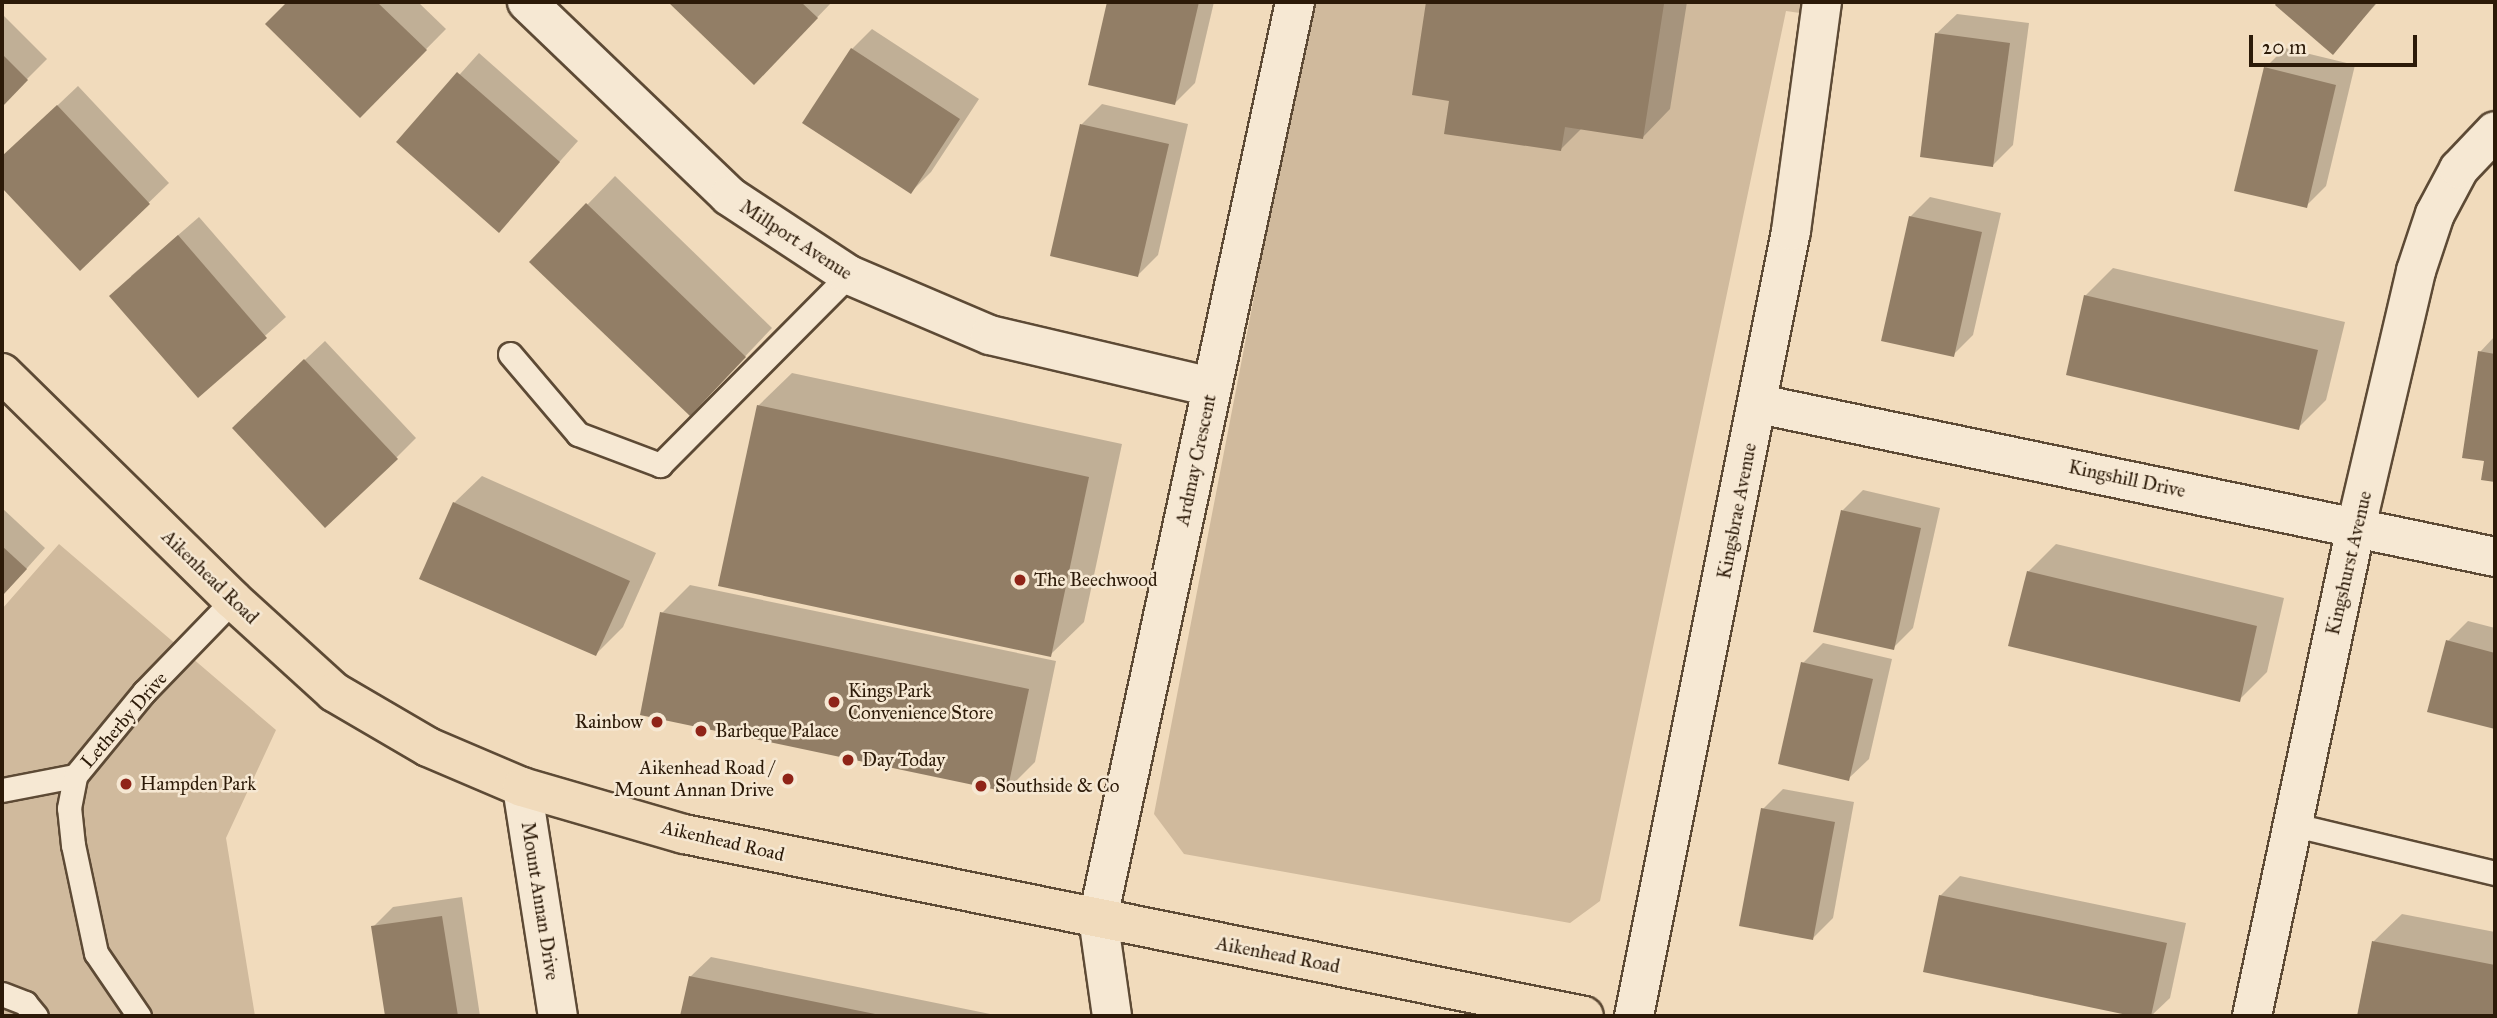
<!DOCTYPE html>
<style>
body{margin:0}
#map{position:relative;width:2497px;height:1018px;overflow:hidden;background:#f1dbbc;font-family:"IM FELL Great Primer",serif}
div>[style]{position:absolute}
.green>*{inset:0;background:#d0ba9d}
.shadow>*{inset:0;background:#0003}
.building>*{inset:0;background:#927e66}
.roads{filter:drop-shadow(2px 0 #5d4a35) drop-shadow(-2px 0 #5d4a35) drop-shadow(0 2px #5d4a35) drop-shadow(0 -2px #5d4a35)}
.lane>*{height:23px;margin:-11.5px;padding:0 11.5px;transform-origin:11.5px;border-radius:11.5px;background:#f6e8d3}
.street>*{height:38px;margin:-19px;padding:0 19px;transform-origin:19px;border-radius:19px;background:#f6e8d3}
.primary>*{height:38px;margin:-19px;padding:0 19px;transform-origin:19px;border-radius:19px;background:#f1dbbc}
.dots>*{width:19px;height:19px;translate:-50% -50%;box-sizing:border-box;border:4px solid #f6e8d3;border-radius:50%}
span{translate:-50% -50%;white-space:nowrap;text-align:center;line-height:1.15;-webkit-text-stroke:5px #f6e8d3;paint-order:stroke}
.street-label{font-size:19px;color:#2c1a08}
.poi-label{font-size:19px;color:#2c1a08}
.left{translate:0 -50%;text-align:left}
.right{translate:-100% -50%;text-align:right}
.frame{position:absolute;inset:0;border:4px solid #2c1a08;pointer-events:none}
.scale{position:absolute;left:2249px;top:35px;width:168px;height:32px;box-sizing:border-box;border:4px solid #2c1a08;border-top:0;padding-left:9px;font-size:21px;line-height:24px;white-space:nowrap;color:#2c1a08;-webkit-text-stroke:5px #f6e8d3;paint-order:stroke}
</style>
<div id="map">
<div class="green">
<div style="clip-path:polygon(1311px 2px,1808px 2px,1807px 14px,1786px 11px,1600px 901px,1570px 923px,1184px 854px,1154px 814px)"></div>
<div style="clip-path:polygon(59px 544px,276px 730px,226px 838px,255px 1016px,2px 1016px,2px 609px)"></div>
</div>
<div class="shadow">
<div style="clip-path:polygon(289px 2px,418px 2px,446px 29px,360px 116px,267px 24px)"></div>
<div style="clip-path:polygon(670px 2px,832px 2px,754px 83px)"></div>
<div style="clip-path:polygon(1109px 2px,1214px 2px,1195px 83px,1175px 103px,1090px 84px)"></div>
<div style="clip-path:polygon(1428px 2px,1687px 2px,1670px 109px,1643px 137px,1582px 128px,1561px 149px,1451px 100px,1414px 94px)"></div>
<div style="clip-path:polygon(2279px 2px,2378px 2px,2333px 52px,2277px 5px)"></div>
<div style="clip-path:polygon(2px 14px,47px 59px,2px 104px)"></div>
<div style="clip-path:polygon(1957px 14px,2029px 23px,2013px 145px,1993px 165px,1936px 34px)"></div>
<div style="clip-path:polygon(872px 29px,979px 99px,931px 172px,911px 192px,852px 49px)"></div>
<div style="clip-path:polygon(2285px 48px,2355px 65px,2326px 186px,2306px 206px,2265px 68px)"></div>
<div style="clip-path:polygon(479px 53px,578px 141px,499px 230px,399px 142px)"></div>
<div style="clip-path:polygon(78px 86px,169px 183px,80px 269px,2px 186px,2px 158px)"></div>
<div style="clip-path:polygon(1102px 104px,1188px 124px,1158px 255px,1138px 275px,1052px 255px,1082px 124px)"></div>
<div style="clip-path:polygon(615px 176px,772px 328px,717px 386px,532px 262px)"></div>
<div style="clip-path:polygon(1930px 197px,2001px 213px,1973px 335px,1953px 355px,1910px 217px)"></div>
<div style="clip-path:polygon(199px 217px,286px 317px,198px 396px,131px 276px)"></div>
<div style="clip-path:polygon(2113px 268px,2345px 322px,2326px 400px,2298px 428px,2085px 296px)"></div>
<div style="clip-path:polygon(2495px 336px,2495px 480px,2483px 478px,2486px 460px,2480px 352px)"></div>
<div style="clip-path:polygon(325px 341px,416px 438px,396px 458px,254px 408px)"></div>
<div style="clip-path:polygon(792px 373px,1122px 444px,1084px 622px,1050px 655px,758px 406px)"></div>
<div style="clip-path:polygon(482px 476px,656px 553px,623px 627px,596px 654px,454px 503px)"></div>
<div style="clip-path:polygon(1863px 490px,1940px 508px,1913px 628px,1893px 648px,1843px 510px)"></div>
<div style="clip-path:polygon(2px 508px,45px 548px,2px 596px)"></div>
<div style="clip-path:polygon(2056px 544px,2284px 598px,2267px 672px,2239px 700px,2028px 572px)"></div>
<div style="clip-path:polygon(690px 585px,1056px 661px,1035px 762px,1007px 790px,662px 613px)"></div>
<div style="clip-path:polygon(2468px 621px,2495px 628px,2495px 728px,2429px 711px,2448px 641px)"></div>
<div style="clip-path:polygon(1823px 643px,1892px 659px,1869px 759px,1848px 779px,1803px 663px)"></div>
<div style="clip-path:polygon(1783px 789px,1854px 802px,1833px 918px,1813px 938px,1763px 809px)"></div>
<div style="clip-path:polygon(1960px 876px,2186px 923px,2170px 998px,2151px 1016px,2141px 1016px,1925px 971px,1940px 896px)"></div>
<div style="clip-path:polygon(462px 897px,480px 1016px,387px 1016px,373px 927px,393px 907px)"></div>
<div style="clip-path:polygon(2402px 914px,2495px 932px,2495px 1016px,2359px 1016px,2374px 941px)"></div>
<div style="clip-path:polygon(711px 957px,1000px 1016px,682px 1016px,690px 977px)"></div>
</div>
<div class="building">
<div style="clip-path:polygon(287px 2px,377px 2px,427px 50px,360px 118px,265px 24px)"></div>
<div style="clip-path:polygon(668px 2px,801px 2px,818px 18px,754px 85px)"></div>
<div style="clip-path:polygon(1107px 2px,1199px 2px,1175px 105px,1088px 85px)"></div>
<div style="clip-path:polygon(1426px 2px,1664px 4px,1643px 139px,1565px 127px,1561px 151px,1444px 134px,1449px 101px,1412px 95px)"></div>
<div style="clip-path:polygon(2277px 2px,2377px 2px,2333px 55px,2275px 5px)"></div>
<div style="clip-path:polygon(1935px 33px,2010px 43px,1993px 167px,1920px 157px)"></div>
<div style="clip-path:polygon(851px 48px,960px 119px,911px 194px,802px 123px)"></div>
<div style="clip-path:polygon(2px 54px,28px 80px,2px 107px)"></div>
<div style="clip-path:polygon(2264px 67px,2336px 85px,2307px 208px,2234px 191px)"></div>
<div style="clip-path:polygon(457px 72px,560px 162px,499px 233px,396px 142px)"></div>
<div style="clip-path:polygon(57px 105px,150px 204px,80px 271px,2px 188px,2px 156px)"></div>
<div style="clip-path:polygon(1080px 124px,1169px 144px,1138px 277px,1050px 256px)"></div>
<div style="clip-path:polygon(586px 203px,746px 357px,690px 416px,529px 262px)"></div>
<div style="clip-path:polygon(1909px 216px,1982px 232px,1954px 357px,1881px 341px)"></div>
<div style="clip-path:polygon(178px 235px,267px 338px,198px 398px,109px 296px)"></div>
<div style="clip-path:polygon(2084px 295px,2318px 350px,2299px 430px,2066px 375px)"></div>
<div style="clip-path:polygon(2478px 351px,2495px 354px,2495px 482px,2481px 480px,2484px 461px,2462px 458px)"></div>
<div style="clip-path:polygon(304px 359px,398px 459px,325px 528px,232px 428px)"></div>
<div style="clip-path:polygon(757px 405px,1089px 477px,1051px 657px,718px 586px)"></div>
<div style="clip-path:polygon(453px 502px,630px 581px,596px 656px,419px 579px)"></div>
<div style="clip-path:polygon(1841px 510px,1921px 528px,1894px 650px,1813px 632px)"></div>
<div style="clip-path:polygon(2px 546px,27px 569px,2px 596px)"></div>
<div style="clip-path:polygon(2027px 571px,2257px 626px,2240px 702px,2008px 646px)"></div>
<div style="clip-path:polygon(660px 612px,1029px 689px,1007px 792px,640px 715px)"></div>
<div style="clip-path:polygon(2446px 640px,2495px 653px,2495px 729px,2427px 712px)"></div>
<div style="clip-path:polygon(1801px 662px,1873px 679px,1849px 781px,1778px 764px)"></div>
<div style="clip-path:polygon(1761px 808px,1835px 822px,1813px 940px,1739px 926px)"></div>
<div style="clip-path:polygon(1939px 895px,2167px 943px,2151px 1016px,2132px 1016px,1923px 972px)"></div>
<div style="clip-path:polygon(442px 916px,458px 1016px,385px 1016px,371px 926px)"></div>
<div style="clip-path:polygon(2372px 941px,2495px 965px,2495px 1016px,2357px 1016px)"></div>
<div style="clip-path:polygon(689px 976px,880px 1015px,880px 1016px,680px 1016px)"></div>
</div>
<div class="roads">
<div class="lane">
<div style="left:510px;top:354px;width:105px;rotate:49.6deg"></div>
<div style="left:578px;top:434px;width:88px;rotate:20.7deg"></div>
<div style="left:660px;top:465px;width:268px;rotate:-45.2deg"></div>
<div style="left:2px;top:790px;width:74px;rotate:-10.9deg"></div>
<div style="left:2291px;top:824px;width:210px;rotate:13.5deg"></div>
<div style="left:2px;top:994px;width:25px;rotate:21deg"></div>
<div style="left:25px;top:1003px;width:17px;rotate:50deg"></div>
<div style="left:139px;top:1016px;width:76px;rotate:-124.3deg"></div>
<div style="left:96px;top:953px;width:110px;rotate:-102deg"></div>
<div style="left:73px;top:845px;width:37px;rotate:-96deg"></div>
<div style="left:69px;top:808px;width:33px;rotate:-79deg"></div>
<div style="left:75px;top:776px;width:109px;rotate:-50.6deg"></div>
<div style="left:144px;top:692px;width:128px;rotate:-45.9deg"></div>
</div>
<div class="street">
<div style="left:527px;top:2px;width:280px;rotate:43.8deg"></div>
<div style="left:729px;top:196px;width:144px;rotate:33.4deg"></div>
<div style="left:849px;top:275px;width:153px;rotate:23.1deg"></div>
<div style="left:990px;top:335px;width:228px;rotate:13.2deg"></div>
<div style="left:1759px;top:404px;width:752px;rotate:11.74deg"></div>
<div style="left:522px;top:787px;width:232px;rotate:81.1deg"></div>
<div style="left:1112px;top:1016px;width:99px;rotate:-98.1deg"></div>
<div style="left:1098px;top:918px;width:937px;rotate:-77.86deg"></div>
<div style="left:1634px;top:1016px;width:801px;rotate:-78.69deg"></div>
<div style="left:1791px;top:231px;width:231px;rotate:-82.3deg"></div>
<div style="left:2252px;top:1016px;width:500px;rotate:-78deg"></div>
<div style="left:2356px;top:527px;width:263px;rotate:-76.8deg"></div>
<div style="left:2416px;top:271px;width:60px;rotate:-71.6deg"></div>
<div style="left:2435px;top:214px;width:51px;rotate:-61.9deg"></div>
<div style="left:2459px;top:169px;width:52px;rotate:-46.5deg"></div>
</div>
<div class="primary">
<div style="left:2px;top:373px;width:324px;rotate:44.5deg"></div>
<div style="left:233px;top:600px;width:137px;rotate:42.3deg"></div>
<div style="left:334px;top:692px;width:109px;rotate:30.3deg"></div>
<div style="left:428px;top:747px;width:102px;rotate:23.1deg"></div>
<div style="left:522px;top:787px;width:169px;rotate:16.2deg"></div>
<div style="left:684px;top:834px;width:918px;rotate:11.43deg"></div>
</div>
</div>
<div class="dots">
<div style="left:1020px;top:580px;background:#8f2418"></div>
<div style="left:834px;top:702px;background:#8f2418"></div>
<div style="left:657px;top:722px;background:#8f2418"></div>
<div style="left:701px;top:731px;background:#8f2418"></div>
<div style="left:848px;top:760px;background:#8f2418"></div>
<div style="left:788px;top:779px;background:#8f2418"></div>
<div style="left:126px;top:784px;background:#8f2418"></div>
<div style="left:981px;top:786px;background:#8f2418"></div>
</div>
<div class="street-label">
<span style="left:796px;top:240px;rotate:33deg">Millport Avenue</span>
<span style="left:1196px;top:460px;rotate:-78deg">Ardmay Crescent</span>
<span style="left:2127px;top:479px;rotate:12deg">Kingshill Drive</span>
<span style="left:1737px;top:511px;rotate:-79deg">Kingsbrae Avenue</span>
<span style="left:2349px;top:563px;rotate:-77deg">Kingshurst Avenue</span>
<span style="left:210px;top:577px;rotate:44deg">Aikenhead Road</span>
<span style="left:124px;top:720px;rotate:-49deg">Letherby Drive</span>
<span style="left:723px;top:841px;rotate:13deg">Aikenhead Road</span>
<span style="left:540px;top:901px;rotate:81deg">Mount Annan Drive</span>
<span style="left:1278px;top:955px;rotate:11deg">Aikenhead Road</span>
</div>
<div class="poi-label">
<span class="left" style="left:1034px;top:580px">The Beechwood</span>
<span class="left" style="left:848px;top:702px">Kings Park<br>Convenience Store</span>
<span class="right" style="left:643px;top:722px">Rainbow</span>
<span class="left" style="left:715px;top:731px">Barbeque Palace</span>
<span class="left" style="left:862px;top:760px">Day Today</span>
<span class="right" style="left:774px;top:779px">Aikenhead Road /<br>Mount Annan Drive</span>
<span class="left" style="left:140px;top:784px">Hampden Park</span>
<span class="left" style="left:995px;top:786px">Southside &amp; Co</span>
</div>
<div class="frame"></div>
<div class="scale">20 m</div>
</div>
